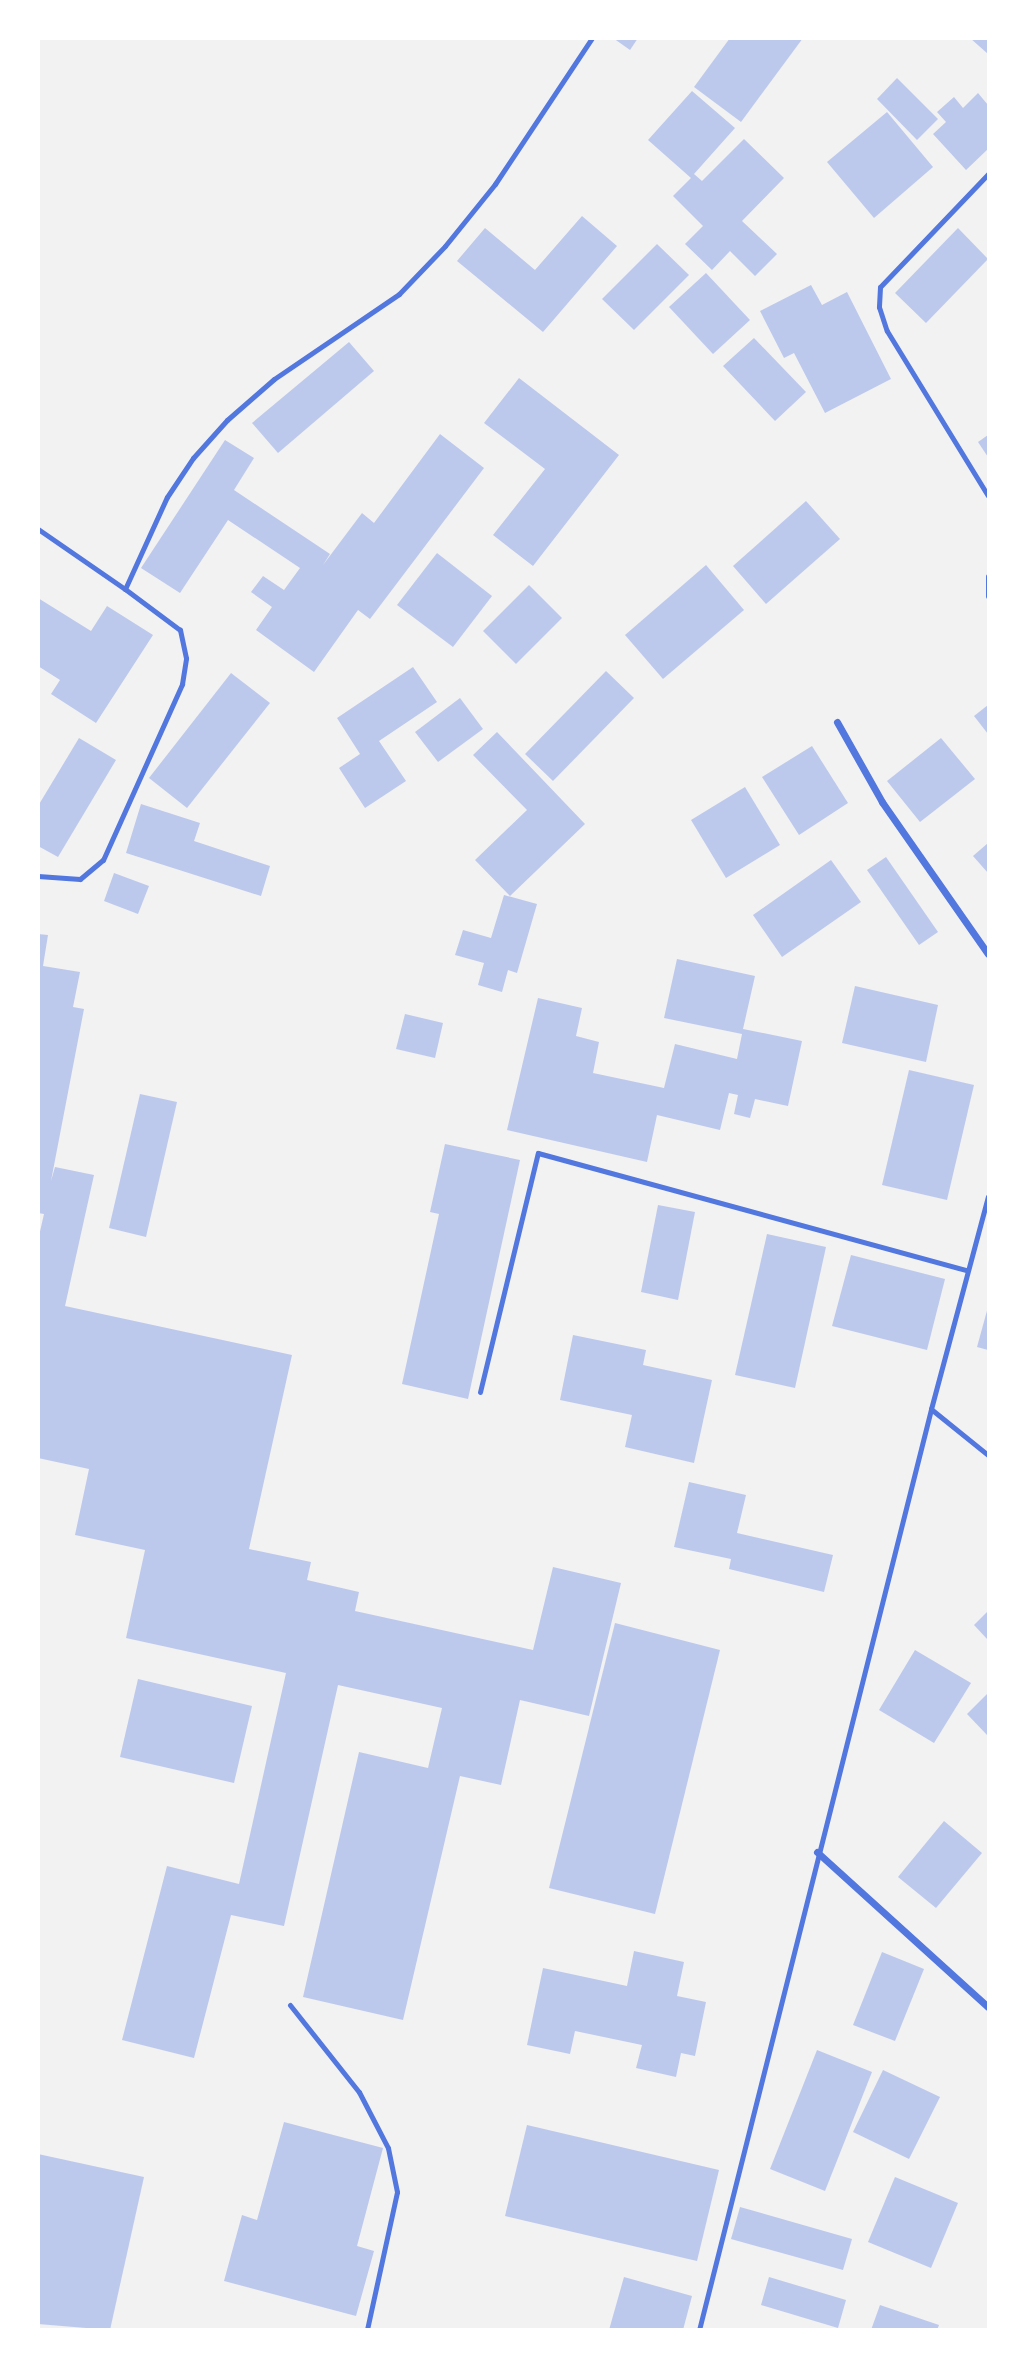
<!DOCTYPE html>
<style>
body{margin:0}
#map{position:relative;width:1027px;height:2368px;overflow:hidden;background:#f2f2f2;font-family:Lato,sans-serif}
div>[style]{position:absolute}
.building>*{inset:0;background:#bdc9ec}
.service>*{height:5px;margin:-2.5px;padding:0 2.5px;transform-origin:2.5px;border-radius:2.5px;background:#5277de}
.minor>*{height:7px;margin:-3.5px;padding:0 3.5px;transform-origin:3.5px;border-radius:3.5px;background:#5277de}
span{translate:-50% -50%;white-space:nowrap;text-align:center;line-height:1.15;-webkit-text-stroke:7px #fff;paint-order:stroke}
.frame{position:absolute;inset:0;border:40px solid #fff;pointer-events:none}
</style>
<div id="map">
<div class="building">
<div style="clip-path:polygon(613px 38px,638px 38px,630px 50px)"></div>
<div style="clip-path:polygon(730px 38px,803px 38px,741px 122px,694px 87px)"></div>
<div style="clip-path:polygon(970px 38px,988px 38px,988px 54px)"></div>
<div style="clip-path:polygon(897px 78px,938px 119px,917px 140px,877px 99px)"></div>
<div style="clip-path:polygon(692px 91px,735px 128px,694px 174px,702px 181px,744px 139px,784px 178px,742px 221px,777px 254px,755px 276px,730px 251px,712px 270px,685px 244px,703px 226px,673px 196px,691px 178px,648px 140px)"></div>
<div style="clip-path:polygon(978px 93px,988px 105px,988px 149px,966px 170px,933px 134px,946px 122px,937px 112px,954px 97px,963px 108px)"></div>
<div style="clip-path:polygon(887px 112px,933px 167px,874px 218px,827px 162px)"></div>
<div style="clip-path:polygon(582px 216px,617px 246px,543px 332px,457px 261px,485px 228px,535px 270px)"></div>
<div style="clip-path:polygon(958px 228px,988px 259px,926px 323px,895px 293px)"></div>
<div style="clip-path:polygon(657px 244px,689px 275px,634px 330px,602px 299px)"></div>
<div style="clip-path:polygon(706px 273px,750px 320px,713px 354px,669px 307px)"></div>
<div style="clip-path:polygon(811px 285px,822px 305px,847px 292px,891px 379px,825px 413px,794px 353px,784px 358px,760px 311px)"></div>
<div style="clip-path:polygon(754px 338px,806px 392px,775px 421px,723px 366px)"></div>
<div style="clip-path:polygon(349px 342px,374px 371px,278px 453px,252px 423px)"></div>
<div style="clip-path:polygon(519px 378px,619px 455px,533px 566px,493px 535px,545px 469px,484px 423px)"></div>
<div style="clip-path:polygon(440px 434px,484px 468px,370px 619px,358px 610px,314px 672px,256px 630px,272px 607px,251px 592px,263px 576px,284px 590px,300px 568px,228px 520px,180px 593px,141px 568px,225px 440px,254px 458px,234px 490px,330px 554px,323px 565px,362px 513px,374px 523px)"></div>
<div style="clip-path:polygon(988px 435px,988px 457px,978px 442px)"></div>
<div style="clip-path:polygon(806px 501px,840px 539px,766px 604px,733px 566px)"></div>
<div style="clip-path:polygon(437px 553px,492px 596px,453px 647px,397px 605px)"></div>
<div style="clip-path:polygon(706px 565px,744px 610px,663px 679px,625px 635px)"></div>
<div style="clip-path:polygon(529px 585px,562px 618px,516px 664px,483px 631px)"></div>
<div style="clip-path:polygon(38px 598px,91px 631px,107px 606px,153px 635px,96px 723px,51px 694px,60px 680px,38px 666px)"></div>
<div style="clip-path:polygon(413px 667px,437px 702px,379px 741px,406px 781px,365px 808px,339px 768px,360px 754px,337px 718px)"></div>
<div style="clip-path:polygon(606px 671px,634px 698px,553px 781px,525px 754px)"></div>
<div style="clip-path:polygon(231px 673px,270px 703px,187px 808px,149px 778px)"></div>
<div style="clip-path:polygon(460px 698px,483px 729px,438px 762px,415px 732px)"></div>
<div style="clip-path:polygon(988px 705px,988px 734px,974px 716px)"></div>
<div style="clip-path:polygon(497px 732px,585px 824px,510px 896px,475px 860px,527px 810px,473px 755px)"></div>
<div style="clip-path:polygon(79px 738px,116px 760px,58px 857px,38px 846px,38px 806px)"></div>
<div style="clip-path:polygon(941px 738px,975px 779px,920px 822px,887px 781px)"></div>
<div style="clip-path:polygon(812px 746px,848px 803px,799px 835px,762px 777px)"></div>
<div style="clip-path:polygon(745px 787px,780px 845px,726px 878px,691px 820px)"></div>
<div style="clip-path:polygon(141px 804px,200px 823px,194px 841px,270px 866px,261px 896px,126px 853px)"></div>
<div style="clip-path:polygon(988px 843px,988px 873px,973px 856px)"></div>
<div style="clip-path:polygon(886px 857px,938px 932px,919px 945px,867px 870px)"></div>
<div style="clip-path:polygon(831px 860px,861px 902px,782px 957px,753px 915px)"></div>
<div style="clip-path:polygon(114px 873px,149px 886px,138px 914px,104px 901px)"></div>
<div style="clip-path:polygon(504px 895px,537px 904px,517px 973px,508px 970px,502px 992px,478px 985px,484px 963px,455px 955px,463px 930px,491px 938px)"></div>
<div style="clip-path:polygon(38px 934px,48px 935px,43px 966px,80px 972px,73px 1007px,84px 1009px,51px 1181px,55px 1167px,94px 1175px,65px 1306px,292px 1355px,249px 1549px,311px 1562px,307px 1580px,359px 1592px,355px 1611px,533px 1650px,553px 1567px,621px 1583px,589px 1716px,520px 1700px,501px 1785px,460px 1776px,403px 2020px,303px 1997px,359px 1752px,428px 1768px,442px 1708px,338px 1685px,284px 1926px,231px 1915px,194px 2058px,122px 2040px,167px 1866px,239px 1884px,286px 1673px,126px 1638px,145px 1550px,75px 1535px,89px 1469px,38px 1458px,38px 1240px,44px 1214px,38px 1213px)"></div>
<div style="clip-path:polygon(677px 959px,755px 976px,743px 1029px,802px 1041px,788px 1106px,755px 1099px,750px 1118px,734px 1114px,738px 1095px,729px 1093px,720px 1130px,657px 1115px,647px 1162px,507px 1130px,538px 998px,582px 1008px,576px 1036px,599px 1042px,593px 1073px,664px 1088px,675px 1044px,737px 1059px,742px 1034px,664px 1018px)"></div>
<div style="clip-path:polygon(855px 986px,938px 1005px,926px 1062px,842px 1043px)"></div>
<div style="clip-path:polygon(405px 1014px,443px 1023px,435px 1058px,396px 1049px)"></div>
<div style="clip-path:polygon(909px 1070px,974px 1085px,947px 1200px,882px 1185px)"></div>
<div style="clip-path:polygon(140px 1094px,177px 1102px,146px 1237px,109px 1228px)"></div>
<div style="clip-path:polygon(445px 1144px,520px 1160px,468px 1399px,402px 1384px,439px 1214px,430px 1212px)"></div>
<div style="clip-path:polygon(658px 1205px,695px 1212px,678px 1300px,641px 1292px)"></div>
<div style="clip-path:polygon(767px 1234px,826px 1247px,795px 1388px,735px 1375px)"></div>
<div style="clip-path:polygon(851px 1255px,945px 1279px,927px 1350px,832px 1326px)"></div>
<div style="clip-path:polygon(988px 1307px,988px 1350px,977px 1347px)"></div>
<div style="clip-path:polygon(573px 1335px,646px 1350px,643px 1365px,712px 1380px,694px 1463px,625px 1447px,632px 1415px,560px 1400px)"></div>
<div style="clip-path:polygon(689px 1482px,746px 1495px,737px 1533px,833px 1555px,824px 1592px,729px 1569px,731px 1559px,674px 1547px)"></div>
<div style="clip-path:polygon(988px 1611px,988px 1640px,974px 1625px)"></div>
<div style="clip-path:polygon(615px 1623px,720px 1650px,655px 1914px,549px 1888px)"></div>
<div style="clip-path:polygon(915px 1650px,971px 1683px,934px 1743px,879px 1710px)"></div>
<div style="clip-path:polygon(138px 1679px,252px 1706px,234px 1783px,120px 1757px)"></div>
<div style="clip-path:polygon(988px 1693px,988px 1736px,967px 1714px)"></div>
<div style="clip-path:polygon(944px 1821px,982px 1853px,936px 1908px,898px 1877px)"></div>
<div style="clip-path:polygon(634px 1951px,684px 1962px,677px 1996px,706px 2002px,695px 2056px,681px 2053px,676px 2077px,636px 2068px,642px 2045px,575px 2031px,570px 2054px,527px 2045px,543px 1968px,627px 1986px)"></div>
<div style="clip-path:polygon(882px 1952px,924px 1969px,895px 2041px,853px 2025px)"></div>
<div style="clip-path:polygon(817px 2050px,872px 2072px,825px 2191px,770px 2169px)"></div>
<div style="clip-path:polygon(883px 2070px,940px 2097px,909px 2159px,853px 2132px)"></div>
<div style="clip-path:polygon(284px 2122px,383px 2148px,357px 2246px,374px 2251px,356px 2316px,224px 2281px,242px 2215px,257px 2220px)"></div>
<div style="clip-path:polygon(527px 2125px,719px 2170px,697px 2261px,505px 2216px)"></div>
<div style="clip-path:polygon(38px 2154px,144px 2177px,110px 2330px,38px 2324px)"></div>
<div style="clip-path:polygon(895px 2177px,958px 2203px,931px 2268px,868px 2242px)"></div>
<div style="clip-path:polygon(740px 2207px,852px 2239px,843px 2270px,731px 2239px)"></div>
<div style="clip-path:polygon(624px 2277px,692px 2296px,683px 2330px,609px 2330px)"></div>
<div style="clip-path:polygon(769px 2277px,846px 2300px,838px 2328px,761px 2305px)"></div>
<div style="clip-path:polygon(880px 2305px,939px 2325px,937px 2330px,871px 2330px)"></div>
</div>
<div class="service">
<div style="left:988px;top:174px;width:156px;rotate:133.7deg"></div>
<div style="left:880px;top:287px;width:20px;rotate:93deg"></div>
<div style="left:879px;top:307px;width:25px;rotate:72deg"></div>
<div style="left:887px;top:331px;width:193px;rotate:58.5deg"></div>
<div style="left:38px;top:529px;width:106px;rotate:34.6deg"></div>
<div style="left:988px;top:576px;width:20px;rotate:90deg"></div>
<div style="left:38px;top:876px;width:42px;rotate:4.1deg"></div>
<div style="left:80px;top:879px;width:30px;rotate:-40deg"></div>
<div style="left:103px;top:860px;width:193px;rotate:-65.8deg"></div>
<div style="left:182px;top:684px;width:26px;rotate:-81deg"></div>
<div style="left:186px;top:658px;width:29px;rotate:-102deg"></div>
<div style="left:180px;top:630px;width:69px;rotate:-143.3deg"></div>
<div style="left:125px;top:589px;width:101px;rotate:-65.5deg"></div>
<div style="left:167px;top:497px;width:47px;rotate:-56.3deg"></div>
<div style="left:193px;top:458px;width:51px;rotate:-48.2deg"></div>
<div style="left:227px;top:420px;width:62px;rotate:-41.1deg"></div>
<div style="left:274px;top:379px;width:151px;rotate:-34.2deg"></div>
<div style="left:399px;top:294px;width:66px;rotate:-46.2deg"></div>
<div style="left:445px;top:246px;width:80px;rotate:-51.1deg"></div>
<div style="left:495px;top:184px;width:175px;rotate:-56.4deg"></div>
<div style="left:480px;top:1392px;width:246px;rotate:-76.4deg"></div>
<div style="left:538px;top:1153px;width:445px;rotate:15.3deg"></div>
<div style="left:931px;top:1409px;width:220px;rotate:-75deg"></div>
<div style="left:290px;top:2005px;width:111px;rotate:51.6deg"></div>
<div style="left:359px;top:2092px;width:63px;rotate:62.6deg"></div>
<div style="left:388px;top:2148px;width:45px;rotate:78.4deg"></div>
<div style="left:397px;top:2192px;width:141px;rotate:102.3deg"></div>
<div style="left:699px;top:2330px;width:950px;rotate:-75.86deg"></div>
<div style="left:931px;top:1409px;width:73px;rotate:38.9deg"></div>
</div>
<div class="minor">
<div style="left:837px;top:722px;width:92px;rotate:60.6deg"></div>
<div style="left:882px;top:802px;width:185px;rotate:55.1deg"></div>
<div style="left:817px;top:1852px;width:231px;rotate:42.2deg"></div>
</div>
<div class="frame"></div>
</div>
